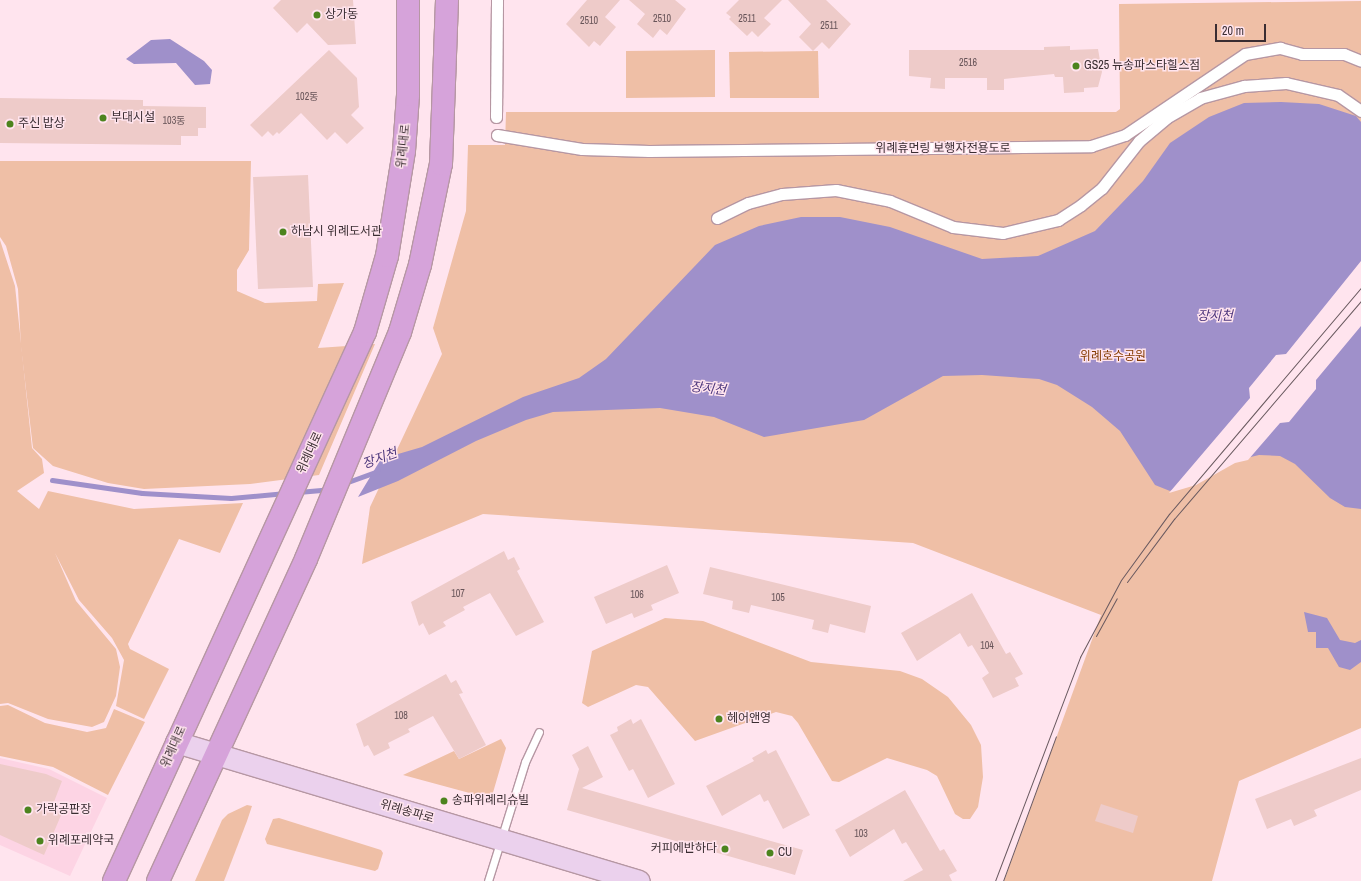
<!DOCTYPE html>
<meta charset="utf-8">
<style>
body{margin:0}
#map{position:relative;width:1361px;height:881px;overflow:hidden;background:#ffe4ee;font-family:"Archivo Narrow","Noto Sans KR",sans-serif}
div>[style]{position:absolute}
.built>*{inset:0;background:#fdd4e4}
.green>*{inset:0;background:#efbfa6}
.water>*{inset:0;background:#9f90ca}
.pier>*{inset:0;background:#ffe4ee}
.stream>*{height:5px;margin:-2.5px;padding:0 2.5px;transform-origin:2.5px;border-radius:2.5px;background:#9f90ca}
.building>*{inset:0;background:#eecbc9}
.roads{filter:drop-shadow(1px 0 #b697a3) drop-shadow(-1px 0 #b697a3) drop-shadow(0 1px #b697a3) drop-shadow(0 -1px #b697a3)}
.service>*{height:7px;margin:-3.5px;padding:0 3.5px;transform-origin:3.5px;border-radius:3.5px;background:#fff}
.pedestrian>*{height:11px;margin:-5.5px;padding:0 5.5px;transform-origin:5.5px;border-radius:5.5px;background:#fff}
.secondary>*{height:21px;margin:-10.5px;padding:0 10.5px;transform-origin:10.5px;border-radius:10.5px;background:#ebd1ed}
.primary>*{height:22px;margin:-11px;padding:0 11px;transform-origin:11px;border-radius:11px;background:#d6a3da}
.tram>*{height:1px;margin:-0.5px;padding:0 0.5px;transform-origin:0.5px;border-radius:0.5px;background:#69595f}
.dots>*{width:11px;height:11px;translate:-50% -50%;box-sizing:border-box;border:2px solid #ffe4ee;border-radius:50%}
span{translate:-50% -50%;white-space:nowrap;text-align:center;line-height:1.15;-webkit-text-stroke:3px #ffe4ee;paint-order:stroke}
.number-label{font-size:10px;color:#675458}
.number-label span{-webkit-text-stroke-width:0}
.poi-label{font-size:12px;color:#3a2d32}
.left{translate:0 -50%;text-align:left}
.right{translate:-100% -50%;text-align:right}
.street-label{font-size:12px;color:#3a2d32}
.park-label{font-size:12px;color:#833a02}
.water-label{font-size:13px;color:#4d367c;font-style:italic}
.scale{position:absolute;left:1215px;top:24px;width:51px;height:18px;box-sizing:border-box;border:2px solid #3a2d32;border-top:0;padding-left:5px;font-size:12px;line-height:14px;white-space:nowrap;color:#3a2d32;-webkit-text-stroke:3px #ffe4ee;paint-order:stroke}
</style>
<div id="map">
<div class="built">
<div style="clip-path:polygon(0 758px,49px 769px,107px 798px,70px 876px,0 845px)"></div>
</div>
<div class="green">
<div style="clip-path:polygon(1361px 1px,1361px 728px,1239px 781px,1212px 881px,1004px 881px,1101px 615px,913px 543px,483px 514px,362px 564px,370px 507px,442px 354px,433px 328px,466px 211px,468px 145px,505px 145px,506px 112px,1116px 112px,1120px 109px,1119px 4px)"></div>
<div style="clip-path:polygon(715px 50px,715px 97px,626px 98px,626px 51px)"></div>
<div style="clip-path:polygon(818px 51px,819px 98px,730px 98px,729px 52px)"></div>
<div style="clip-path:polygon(0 161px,251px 161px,249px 250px,237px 270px,237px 291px,265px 303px,317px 301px,318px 284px,344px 283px,318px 348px,375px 344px,319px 475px,250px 484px,144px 489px,108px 483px,53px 466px,33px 448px,21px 347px,18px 289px,6px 246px,0 237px)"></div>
<div style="clip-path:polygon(0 240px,15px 286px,32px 448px,42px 459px,44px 473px,17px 491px,39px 509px,48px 491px,134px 509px,243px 503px,220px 553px,179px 539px,128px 644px,130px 649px,169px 669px,144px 719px,116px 706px,124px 660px,112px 638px,79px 600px,55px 553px,76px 601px,116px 649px,120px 667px,116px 696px,104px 722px,92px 727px,48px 719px,8px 703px,0 704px)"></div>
<div style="clip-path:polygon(665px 618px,703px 621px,811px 662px,900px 671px,922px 679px,948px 697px,971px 725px,981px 745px,983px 777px,978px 807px,970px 819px,963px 819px,955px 814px,937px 776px,927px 770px,887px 758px,839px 782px,832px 781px,798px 723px,792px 716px,776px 712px,695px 741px,648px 687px,636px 685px,588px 707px,582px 703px,592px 651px)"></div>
<div style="clip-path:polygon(8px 705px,45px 723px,87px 732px,106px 728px,114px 709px,145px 722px,108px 795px,53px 767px,0 756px,0 706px)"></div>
<div style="clip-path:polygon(501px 739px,506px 748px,492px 796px,488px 798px,403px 775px,454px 751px,459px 759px)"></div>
<div style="clip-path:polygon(247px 805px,252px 806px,247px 821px,224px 881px,195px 881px,222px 820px,228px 814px)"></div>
<div style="clip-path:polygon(279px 818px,381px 850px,383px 853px,378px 869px,375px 871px,267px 844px,265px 839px,273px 819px)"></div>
</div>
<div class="water">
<div style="clip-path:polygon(170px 39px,204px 61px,212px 70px,210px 84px,195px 85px,176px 63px,134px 64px,126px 59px,151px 40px)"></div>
<div style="clip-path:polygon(1281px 102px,1319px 104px,1356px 116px,1361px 122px,1361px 509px,1345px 507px,1330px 498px,1295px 464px,1280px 456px,1259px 455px,1234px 461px,1170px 491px,1155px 485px,1120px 431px,1092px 407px,1057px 385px,1039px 379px,982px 375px,943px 376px,864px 420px,764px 437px,714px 417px,660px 408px,553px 412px,526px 420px,476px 441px,398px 481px,358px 497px,381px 459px,422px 447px,523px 397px,579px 378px,606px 359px,715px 245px,759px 226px,801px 217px,840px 217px,890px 227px,982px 259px,1038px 256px,1095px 231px,1143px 181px,1170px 143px,1209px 117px,1244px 103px)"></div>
<div style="clip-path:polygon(1304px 612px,1327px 618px,1340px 640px,1355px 643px,1361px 640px,1361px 662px,1350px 670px,1339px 667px,1328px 648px,1316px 648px,1316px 632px,1308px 632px)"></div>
</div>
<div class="pier">
<div style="clip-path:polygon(1361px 261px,1361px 326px,1316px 380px,1316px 389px,1289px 422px,1280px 423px,1248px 460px,1235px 463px,1196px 485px,1169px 493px,1250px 398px,1249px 388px,1276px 355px,1286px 354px)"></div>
</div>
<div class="stream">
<div style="left:52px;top:480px;width:91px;rotate:8.2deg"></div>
<div style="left:142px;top:493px;width:89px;rotate:3.2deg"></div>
<div style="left:231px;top:498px;width:55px;rotate:-5.2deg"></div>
<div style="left:345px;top:483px;width:35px;rotate:-20deg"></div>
<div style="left:298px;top:492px;width:32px;rotate:-5deg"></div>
</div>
<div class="building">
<div style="clip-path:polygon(281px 0,353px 0,356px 44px,328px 45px,307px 23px,297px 33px,273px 8px)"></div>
<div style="clip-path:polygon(587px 0,620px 0,605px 17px,616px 27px,600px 46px,594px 41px,589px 47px,566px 24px)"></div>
<div style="clip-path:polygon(629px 0,675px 0,686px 9px,667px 35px,660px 29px,653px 38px,637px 24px,645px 14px)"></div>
<div style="clip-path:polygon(739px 0,782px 0,764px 18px,771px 24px,758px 37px,752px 31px,747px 36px,729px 19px,731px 17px,726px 13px)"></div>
<div style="clip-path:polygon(788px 0,826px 0,851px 24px,829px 49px,822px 42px,813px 51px,799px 37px,811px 24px)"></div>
<div style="clip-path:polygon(1070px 46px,1070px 50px,1098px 49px,1102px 72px,1098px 87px,1084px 88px,1084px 92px,1064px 93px,1063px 77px,1055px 77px,1054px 74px,1004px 79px,1004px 90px,987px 90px,987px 78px,945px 78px,945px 89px,930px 88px,931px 78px,909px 76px,909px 50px,1044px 50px,1044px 47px)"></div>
<div style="clip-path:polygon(329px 50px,357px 78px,359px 107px,351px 115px,364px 128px,347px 144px,335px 132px,327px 140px,301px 113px,279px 134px,277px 132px,273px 136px,268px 131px,262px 137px,250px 125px)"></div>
<div style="clip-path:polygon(0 98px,143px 100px,143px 106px,206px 107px,206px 128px,198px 128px,198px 136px,181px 136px,181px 145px,0 143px)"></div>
<div style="clip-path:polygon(308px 175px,313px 287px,258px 289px,253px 177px)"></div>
<div style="clip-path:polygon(504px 551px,508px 560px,514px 557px,520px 569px,517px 571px,544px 622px,516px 636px,490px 593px,463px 607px,465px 610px,443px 622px,446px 626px,429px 635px,423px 623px,419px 626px,411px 602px)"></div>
<div style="clip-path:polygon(667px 565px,679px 593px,651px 605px,653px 610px,634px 618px,632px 613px,606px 624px,594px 597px)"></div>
<div style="clip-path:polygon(710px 567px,871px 606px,865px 633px,830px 624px,828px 633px,812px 629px,814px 620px,751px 605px,749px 613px,732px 609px,733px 601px,703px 594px)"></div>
<div style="clip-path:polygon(972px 593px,1006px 654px,1010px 652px,1023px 674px,1015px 678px,1019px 686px,993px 698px,982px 678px,989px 673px,972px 645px,968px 647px,960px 633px,917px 661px,901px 633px)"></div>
<div style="clip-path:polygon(446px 674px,451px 683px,456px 680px,463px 693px,459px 694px,486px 745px,459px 759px,433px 716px,408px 729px,410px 732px,388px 743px,390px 748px,374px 756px,368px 745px,364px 747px,356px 724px)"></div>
<div style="clip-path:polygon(631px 719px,633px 724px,641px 719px,675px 784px,648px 798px,633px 769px,629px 771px,610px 735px,618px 731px,617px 727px)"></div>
<div style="clip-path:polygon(588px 746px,603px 777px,582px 788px,803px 850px,795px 875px,567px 810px,579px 769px,572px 755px)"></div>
<div style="clip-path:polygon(766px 750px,768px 754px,776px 750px,810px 815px,783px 829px,768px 800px,764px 802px,760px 794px,722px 816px,706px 786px,754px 761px,752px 758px)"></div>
<div style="clip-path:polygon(1361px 758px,1361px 790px,1314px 810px,1317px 816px,1294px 826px,1291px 819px,1267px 829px,1255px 799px)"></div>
<div style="clip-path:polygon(0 764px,46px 774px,62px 781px,52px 807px,62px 813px,44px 855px,0 835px)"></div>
<div style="clip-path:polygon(905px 790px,940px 851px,944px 849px,957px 871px,949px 875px,952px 881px,903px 881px,923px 870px,906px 842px,902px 844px,894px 829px,850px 857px,835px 830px)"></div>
<div style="clip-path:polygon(1101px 804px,1138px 816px,1133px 833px,1095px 821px)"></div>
</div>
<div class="roads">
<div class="service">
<div style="left:488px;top:881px;width:125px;rotate:-72.7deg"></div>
<div style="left:525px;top:762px;width:33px;rotate:-65deg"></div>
</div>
<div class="pedestrian">
<div style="left:496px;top:117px;width:117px;rotate:-89.5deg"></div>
<div style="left:497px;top:135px;width:86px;rotate:9.4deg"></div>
<div style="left:582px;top:149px;width:67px;rotate:1.7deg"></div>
<div style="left:649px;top:151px;width:442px;rotate:-0.6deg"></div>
<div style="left:1091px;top:146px;width:36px;rotate:-18deg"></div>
<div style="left:1125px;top:135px;width:145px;rotate:-34deg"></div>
<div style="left:1245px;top:54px;width:36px;rotate:-10deg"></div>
<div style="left:1280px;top:48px;width:23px;rotate:15deg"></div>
<div style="left:1302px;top:54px;width:42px"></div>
<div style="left:1344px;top:54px;width:18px;rotate:22deg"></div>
<div style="left:717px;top:218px;width:34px;rotate:-26deg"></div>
<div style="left:748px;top:203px;width:35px;rotate:-15deg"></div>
<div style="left:782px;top:194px;width:54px;rotate:-4.2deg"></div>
<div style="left:836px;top:190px;width:55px;rotate:11.5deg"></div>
<div style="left:890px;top:201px;width:68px;rotate:22.4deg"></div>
<div style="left:953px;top:227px;width:50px;rotate:6.8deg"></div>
<div style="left:1003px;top:233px;width:57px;rotate:-13.3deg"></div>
<div style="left:1058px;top:220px;width:27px;rotate:-33deg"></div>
<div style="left:1081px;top:205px;width:27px;rotate:-39deg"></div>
<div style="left:1102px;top:188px;width:60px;rotate:-51.8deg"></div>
<div style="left:1139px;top:141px;width:35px;rotate:-40deg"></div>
<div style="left:1166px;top:118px;width:39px;rotate:-30deg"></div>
<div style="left:1200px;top:98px;width:46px;rotate:-15.3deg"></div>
<div style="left:1244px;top:86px;width:42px;rotate:-4.1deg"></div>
<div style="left:1286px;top:83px;width:53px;rotate:13deg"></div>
<div style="left:1338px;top:95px;width:28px;rotate:35deg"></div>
</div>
<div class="secondary">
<div style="left:176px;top:742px;width:483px;rotate:16.7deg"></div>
</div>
<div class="primary">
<div style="left:114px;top:881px;width:604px;rotate:-65.43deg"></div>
<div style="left:365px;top:332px;width:79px;rotate:-73.9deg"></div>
<div style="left:387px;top:256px;width:106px;rotate:-80.8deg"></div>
<div style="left:404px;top:151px;width:56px;rotate:-85.9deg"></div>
<div style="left:408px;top:95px;width:95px;rotate:-90deg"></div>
<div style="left:158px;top:881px;width:354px;rotate:-65.3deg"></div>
<div style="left:306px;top:559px;width:246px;rotate:-67.5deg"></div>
<div style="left:400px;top:332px;width:70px;rotate:-73.4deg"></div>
<div style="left:420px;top:265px;width:103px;rotate:-78.3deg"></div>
<div style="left:441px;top:164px;width:164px;rotate:-87.9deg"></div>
</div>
</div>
<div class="tram">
<div style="left:1127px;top:582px;width:79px;rotate:-53.3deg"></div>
<div style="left:1174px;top:519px;width:287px;rotate:-49.4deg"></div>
<div style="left:1096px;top:636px;width:43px;rotate:-61.1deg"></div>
<div style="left:995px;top:881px;width:240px;rotate:-69.2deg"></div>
<div style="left:1080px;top:657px;width:87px;rotate:-62deg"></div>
<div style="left:1121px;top:580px;width:82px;rotate:-54deg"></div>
<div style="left:1169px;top:514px;width:297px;rotate:-49.7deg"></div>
<div style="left:1003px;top:881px;width:154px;rotate:-69.9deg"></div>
</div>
<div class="dots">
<div style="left:317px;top:15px;background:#4c841e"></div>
<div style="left:1076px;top:66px;background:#4c841e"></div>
<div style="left:103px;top:118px;background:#4c841e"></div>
<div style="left:10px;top:124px;background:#4c841e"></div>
<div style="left:283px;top:232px;background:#4c841e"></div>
<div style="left:719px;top:719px;background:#4c841e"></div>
<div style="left:444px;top:801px;background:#4c841e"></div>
<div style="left:28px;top:810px;background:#4c841e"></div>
<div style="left:40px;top:841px;background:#4c841e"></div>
<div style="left:725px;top:849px;background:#4c841e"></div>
<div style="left:770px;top:853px;background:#4c841e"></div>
</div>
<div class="number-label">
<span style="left:662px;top:19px">2510</span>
<span style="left:747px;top:19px">2511</span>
<span style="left:589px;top:21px">2510</span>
<span style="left:829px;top:26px">2511</span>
<span style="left:968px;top:63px">2516</span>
<span style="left:307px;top:97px">102동</span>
<span style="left:174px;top:121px">103동</span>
<span style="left:458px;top:594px">107</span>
<span style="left:637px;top:595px">106</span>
<span style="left:778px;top:598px">105</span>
<span style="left:987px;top:646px">104</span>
<span style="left:401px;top:716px">108</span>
<span style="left:861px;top:834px">103</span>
</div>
<div class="poi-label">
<span class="left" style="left:325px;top:15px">상가동</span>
<span class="left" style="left:1084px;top:66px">GS25 뉴송파스타힐스점</span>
<span class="left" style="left:111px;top:118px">부대시설</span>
<span class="left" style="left:18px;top:124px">주신 밥상</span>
<span class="left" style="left:291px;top:232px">하남시 위례도서관</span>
<span class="left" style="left:727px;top:719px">헤어앤영</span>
<span class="left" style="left:452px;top:801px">송파위례리슈빌</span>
<span class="left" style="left:36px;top:810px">가락공판장</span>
<span class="left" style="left:48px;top:841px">위례포레약국</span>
<span class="right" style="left:717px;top:849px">커피에반하다</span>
<span class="left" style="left:778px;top:853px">CU</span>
</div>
<div class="street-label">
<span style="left:404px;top:146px;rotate:-84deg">위례대로</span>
<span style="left:943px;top:149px">위례휴먼링 보행자전용도로</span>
<span style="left:310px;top:453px;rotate:-65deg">위례대로</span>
<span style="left:174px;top:747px;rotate:-66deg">위례대로</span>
<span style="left:407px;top:812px;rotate:16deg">위례송파로</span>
</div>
<div class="park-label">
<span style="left:1113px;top:357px">위례호수공원</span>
</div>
<div class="water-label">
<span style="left:1215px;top:316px">장지천</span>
<span style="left:708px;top:389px;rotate:6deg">장지천</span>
<span style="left:380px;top:459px;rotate:-20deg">장지천</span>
</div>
<div class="scale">20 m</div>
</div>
